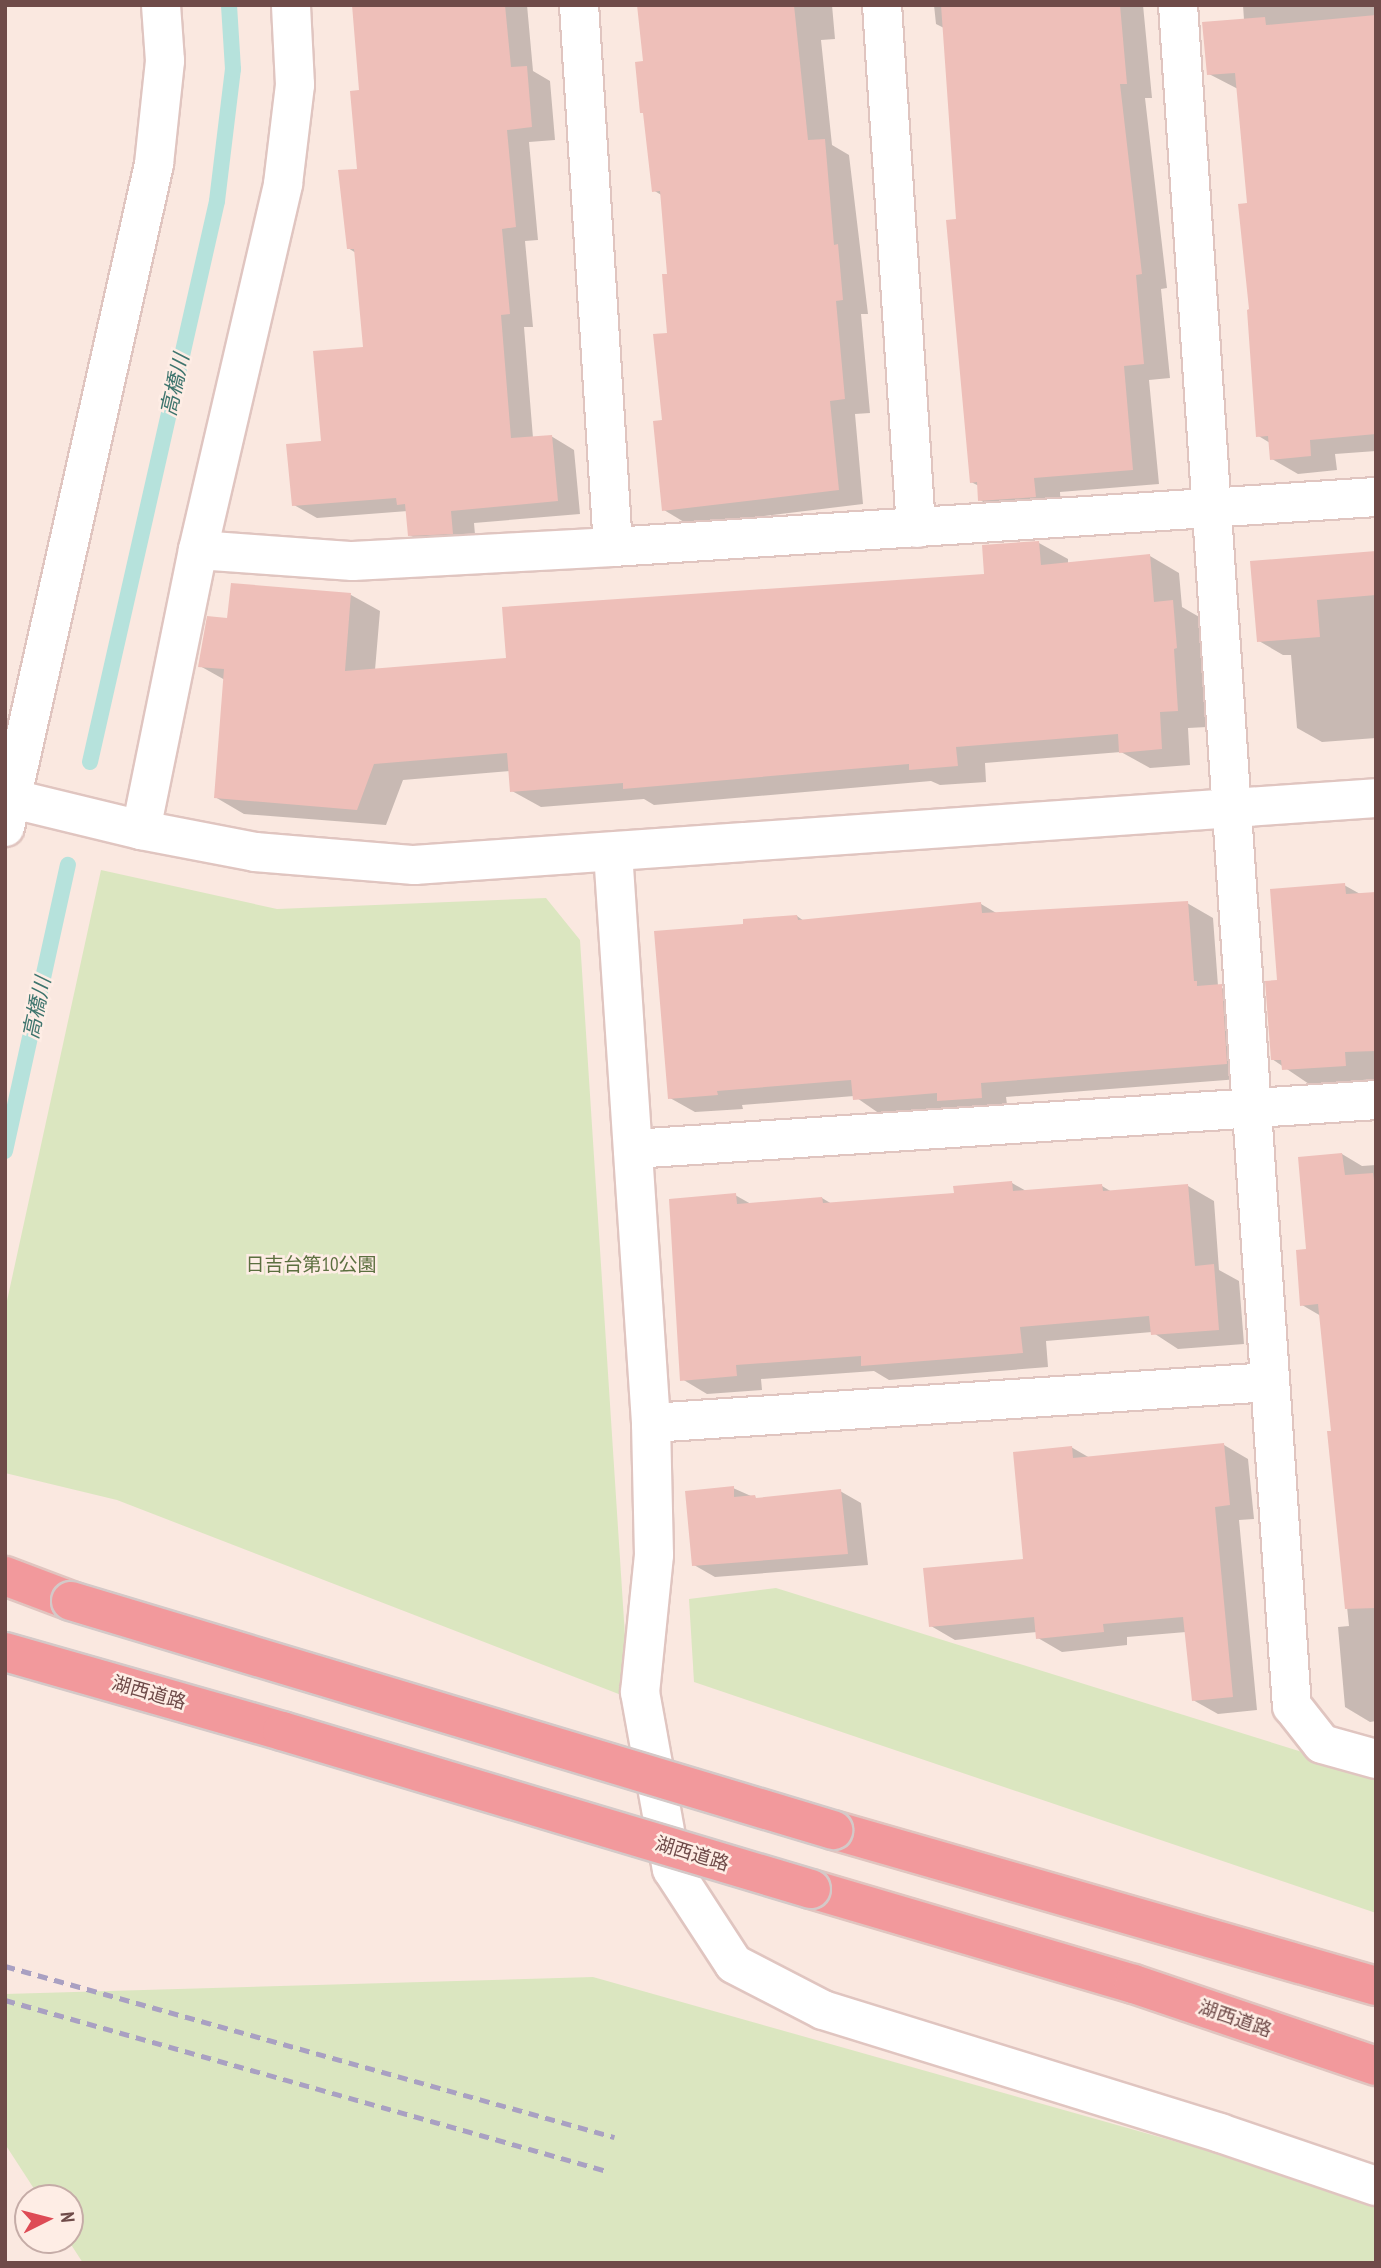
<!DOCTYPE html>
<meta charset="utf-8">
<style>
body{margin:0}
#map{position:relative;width:1381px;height:2268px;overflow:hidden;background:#fae8e0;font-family:"PT Sans Narrow","Noto Sans JP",sans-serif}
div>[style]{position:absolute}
.green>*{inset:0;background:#dbe6c0}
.shadow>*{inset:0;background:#0003}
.stream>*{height:16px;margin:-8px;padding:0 8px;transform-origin:8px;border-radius:8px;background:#b6e2dc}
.building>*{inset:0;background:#eebfb9}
.roads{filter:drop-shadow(2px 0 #e0c5c0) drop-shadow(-2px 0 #e0c5c0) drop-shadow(0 2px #e0c5c0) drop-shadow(0 -2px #e0c5c0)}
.minor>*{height:38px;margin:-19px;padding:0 19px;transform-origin:19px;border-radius:19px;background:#fff}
.tertiary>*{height:38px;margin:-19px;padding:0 19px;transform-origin:19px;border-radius:19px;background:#fff}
.motorway>*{height:38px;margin:-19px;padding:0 19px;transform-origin:19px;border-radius:19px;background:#f2999c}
.rail>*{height:5px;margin-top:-2.5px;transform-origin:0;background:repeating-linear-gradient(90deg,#a9a0c2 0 10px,transparent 0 17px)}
.bridges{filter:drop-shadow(2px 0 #d4c9c8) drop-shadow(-2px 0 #d4c9c8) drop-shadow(0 2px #d4c9c8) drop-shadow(0 -2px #d4c9c8)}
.motorway-bridge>*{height:38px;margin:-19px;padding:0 19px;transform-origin:19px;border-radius:19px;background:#f2999c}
span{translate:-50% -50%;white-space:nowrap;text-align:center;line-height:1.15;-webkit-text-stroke:5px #feede5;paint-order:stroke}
.park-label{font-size:19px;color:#5b6f3f}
.street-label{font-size:19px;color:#6f4b49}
.water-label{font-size:21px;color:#3f756e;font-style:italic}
.frame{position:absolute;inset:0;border:7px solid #6f4b49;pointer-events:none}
.north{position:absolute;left:14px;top:2184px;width:70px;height:70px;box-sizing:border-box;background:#feede5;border:2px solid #c5aca7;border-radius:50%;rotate:84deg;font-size:19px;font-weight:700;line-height:28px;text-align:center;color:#6f4b49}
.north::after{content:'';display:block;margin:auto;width:24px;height:32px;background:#de4b55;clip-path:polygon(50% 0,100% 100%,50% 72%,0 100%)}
</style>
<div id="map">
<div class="green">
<div style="clip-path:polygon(101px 870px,277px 909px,546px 898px,580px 940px,629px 1698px,117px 1500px,5px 1473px,5px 1310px)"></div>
<div style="clip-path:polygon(776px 1588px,1376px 1775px,1376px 1913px,694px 1682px,689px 1599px)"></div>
<div style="clip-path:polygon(593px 1977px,1376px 2198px,1376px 2263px,83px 2263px,68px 2240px,70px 2198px,40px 2198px,5px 2144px,5px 1994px)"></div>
</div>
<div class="shadow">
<div style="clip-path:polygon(353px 5px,527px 5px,533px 71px,550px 81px,555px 140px,529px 142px,538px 240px,525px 241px,533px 327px,524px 327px,533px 438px,551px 436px,574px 450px,580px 514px,474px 523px,476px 546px,433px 549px,410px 535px,408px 511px,317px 518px,294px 505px,365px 348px,356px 253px,348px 248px,359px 170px,361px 92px)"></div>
<div style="clip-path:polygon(640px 5px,832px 5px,835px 39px,821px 40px,832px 145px,849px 155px,868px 314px,861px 314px,870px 413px,855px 414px,863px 504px,689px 525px,664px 510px,668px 275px,663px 196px,653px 190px)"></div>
<div style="clip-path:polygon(934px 5px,1143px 5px,1152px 98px,1145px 98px,1167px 288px,1161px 289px,1170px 378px,1149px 380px,1159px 484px,1060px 492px,1061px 511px,1006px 515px,980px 500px,979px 486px,971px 482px,958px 220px,944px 28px,936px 24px)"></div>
<div style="clip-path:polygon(1243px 5px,1376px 5px,1376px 451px,1335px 454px,1337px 470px,1298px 474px,1272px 459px,1270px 443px,1257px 435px,1249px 204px,1238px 89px,1209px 74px,1244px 20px)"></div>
<div style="clip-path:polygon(1039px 543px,1068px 559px,1068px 564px,1150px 556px,1179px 573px,1182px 607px,1201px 618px,1207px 727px,1188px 728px,1190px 765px,1150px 768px,1121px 752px,985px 763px,986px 782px,940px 785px,931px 781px,654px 805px,644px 799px,541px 807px,512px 791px,510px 771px,403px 780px,386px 825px,244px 814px,215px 797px,225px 680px,200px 666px,229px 619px,351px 595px,380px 611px,375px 670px,508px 660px,986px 575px)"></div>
<div style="clip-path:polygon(1376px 553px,1376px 738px,1322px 742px,1297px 728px,1291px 655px,1283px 655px,1259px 641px)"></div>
<div style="clip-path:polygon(1344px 885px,1362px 895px,1376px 894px,1376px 1079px,1309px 1084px,1272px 1059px,1279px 981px)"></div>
<div style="clip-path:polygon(1187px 903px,1213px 918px,1218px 986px,1247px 1001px,1252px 1078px,1006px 1097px,1008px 1112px,965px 1115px,952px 1108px,880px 1114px,854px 1096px,742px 1105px,743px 1109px,695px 1112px,670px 1098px,745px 926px,797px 916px,804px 921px,981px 904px,998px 914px)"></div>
<div style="clip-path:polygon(1342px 1154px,1362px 1166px,1376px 1165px,1376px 1721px,1370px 1722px,1345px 1707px,1338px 1627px,1349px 1626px,1329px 1433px,1333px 1432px,1321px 1316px,1302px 1305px,1308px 1251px)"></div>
<div style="clip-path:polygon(1012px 1183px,1028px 1192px,1102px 1186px,1112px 1192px,1188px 1186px,1214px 1201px,1219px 1270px,1239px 1281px,1244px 1344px,1178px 1349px,1152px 1332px,1046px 1341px,1048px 1367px,889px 1380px,874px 1371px,761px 1379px,762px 1390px,707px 1394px,682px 1379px,735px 1195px,751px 1204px,822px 1198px,832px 1204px,956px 1195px)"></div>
<div style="clip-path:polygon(1224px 1445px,1248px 1459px,1254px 1519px,1239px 1520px,1257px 1710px,1218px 1714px,1193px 1700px,1186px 1632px,1127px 1637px,1127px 1645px,1062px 1652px,1038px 1638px,1037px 1632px,955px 1640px,931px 1626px,1025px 1560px,1071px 1447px,1090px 1458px)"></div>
<div style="clip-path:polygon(733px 1488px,760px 1500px,840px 1491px,861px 1503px,868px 1565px,715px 1577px,694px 1565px)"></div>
</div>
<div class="stream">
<div style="left:90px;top:762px;width:575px;rotate:-77.24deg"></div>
<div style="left:217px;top:201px;width:133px;rotate:-83.1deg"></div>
<div style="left:233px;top:69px;width:64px;rotate:-93.6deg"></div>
<div style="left:5px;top:1151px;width:293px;rotate:-77.6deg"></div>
</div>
<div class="building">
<div style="clip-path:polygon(352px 5px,505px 5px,511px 67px,527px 66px,532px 127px,507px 130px,516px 227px,502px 229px,510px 314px,501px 315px,511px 438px,552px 435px,558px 501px,451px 511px,453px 534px,408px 536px,405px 504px,397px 505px,396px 498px,292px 506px,286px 444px,321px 441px,313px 351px,363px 347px,354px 249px,347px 249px,338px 170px,357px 169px,350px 91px,359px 90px)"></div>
<div style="clip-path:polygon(637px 5px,794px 5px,808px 140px,825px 139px,834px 245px,838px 244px,843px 300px,836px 301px,845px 399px,830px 401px,839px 490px,662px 511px,653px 421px,662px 420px,653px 334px,667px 333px,662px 274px,667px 274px,660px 191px,652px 192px,643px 113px,640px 113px,635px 62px,643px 61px)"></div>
<div style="clip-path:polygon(941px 5px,1120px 5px,1127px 84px,1120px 84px,1142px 274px,1136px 275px,1144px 364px,1124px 366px,1133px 470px,1034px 478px,1036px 497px,978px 501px,977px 482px,970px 483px,946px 220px,956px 219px)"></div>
<div style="clip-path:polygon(1376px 15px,1376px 434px,1310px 440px,1311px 456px,1270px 460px,1268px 436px,1256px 437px,1247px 310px,1249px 309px,1238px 204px,1247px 203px,1235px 73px,1207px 75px,1202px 22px,1265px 17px,1266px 25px)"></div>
<div style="clip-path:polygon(1039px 541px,1041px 565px,1150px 554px,1154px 602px,1173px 600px,1177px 648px,1174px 649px,1178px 711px,1160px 712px,1162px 749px,1119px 753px,1118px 734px,956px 747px,958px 766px,909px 770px,909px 764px,623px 789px,623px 783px,510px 792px,507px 753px,374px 764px,357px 810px,214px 798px,224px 669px,198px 667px,207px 616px,227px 618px,231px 583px,351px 593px,345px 671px,506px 658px,502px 607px,984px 574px,982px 545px)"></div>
<div style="clip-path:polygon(1376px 551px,1376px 595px,1317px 600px,1320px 637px,1257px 642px,1250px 561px)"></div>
<div style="clip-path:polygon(1345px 883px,1346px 894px,1376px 892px,1376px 1051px,1345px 1052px,1346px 1066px,1282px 1070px,1281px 1060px,1271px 1060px,1265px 981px,1277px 980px,1270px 889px)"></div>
<div style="clip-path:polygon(1188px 901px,1194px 981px,1197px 981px,1197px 986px,1222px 984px,1227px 1064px,981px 1083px,982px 1098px,937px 1101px,937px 1093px,853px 1100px,851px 1080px,717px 1091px,718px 1095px,668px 1099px,654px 931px,743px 924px,743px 919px,797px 915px,798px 920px,981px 902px,982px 913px)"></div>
<div style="clip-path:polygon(1342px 1153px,1345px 1175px,1373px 1173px,1376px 1194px,1376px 1608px,1345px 1609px,1327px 1431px,1331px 1431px,1318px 1304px,1300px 1306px,1296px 1250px,1306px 1249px,1298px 1157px)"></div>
<div style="clip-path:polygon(1012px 1181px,1013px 1191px,1102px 1184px,1103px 1191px,1188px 1184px,1195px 1266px,1214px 1264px,1219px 1330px,1151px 1335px,1149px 1316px,1020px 1327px,1023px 1353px,861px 1366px,861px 1356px,736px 1365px,737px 1376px,680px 1381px,669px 1199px,736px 1193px,737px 1204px,822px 1197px,823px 1203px,954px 1193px,953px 1186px)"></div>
<div style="clip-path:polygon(1224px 1443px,1230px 1505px,1215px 1507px,1233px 1697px,1192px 1701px,1183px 1617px,1103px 1624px,1104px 1632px,1036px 1639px,1034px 1617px,929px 1627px,923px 1568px,1023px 1559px,1013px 1452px,1072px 1446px,1073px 1458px)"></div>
<div style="clip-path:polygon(734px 1486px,734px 1497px,755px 1495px,756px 1498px,841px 1489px,848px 1554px,692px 1566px,685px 1491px)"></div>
</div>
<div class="roads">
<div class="minor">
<div style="left:579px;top:5px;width:543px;rotate:86.41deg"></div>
<div style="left:882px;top:5px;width:524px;rotate:86.28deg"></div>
<div style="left:1178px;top:5px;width:1705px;rotate:86.17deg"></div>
<div style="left:1292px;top:1706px;width:48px;rotate:51.7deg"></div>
<div style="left:1322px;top:1744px;width:56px;rotate:15.5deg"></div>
<div style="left:198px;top:550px;width:155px;rotate:4.1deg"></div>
<div style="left:353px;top:561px;width:260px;rotate:-3.1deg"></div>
<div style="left:613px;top:547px;width:765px;rotate:-3.75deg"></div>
<div style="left:141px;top:830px;width:286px;rotate:-78.5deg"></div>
<div style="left:198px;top:550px;width:376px;rotate:-76.9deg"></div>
<div style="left:283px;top:184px;width:100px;rotate:-83.1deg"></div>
<div style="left:295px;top:85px;width:80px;rotate:-92.9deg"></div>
<div style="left:613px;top:852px;width:572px;rotate:86.19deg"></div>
<div style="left:651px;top:1423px;width:132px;rotate:88.7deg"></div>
<div style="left:654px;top:1555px;width:138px;rotate:95.8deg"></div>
<div style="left:640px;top:1692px;width:180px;rotate:79.8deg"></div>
<div style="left:672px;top:1869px;width:113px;rotate:56.9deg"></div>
<div style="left:734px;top:1964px;width:100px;rotate:27.3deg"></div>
<div style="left:823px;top:2010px;width:416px;rotate:17.2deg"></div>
<div style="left:1220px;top:2133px;width:165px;rotate:18.8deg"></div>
<div style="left:633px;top:1149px;width:745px;rotate:-3.77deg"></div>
<div style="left:651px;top:1423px;width:620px;rotate:-3.79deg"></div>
</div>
<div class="tertiary">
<div style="left:5px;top:797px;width:140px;rotate:13.6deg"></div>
<div style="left:141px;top:830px;width:116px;rotate:10.9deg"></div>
<div style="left:255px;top:852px;width:160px;rotate:4.7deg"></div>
<div style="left:414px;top:865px;width:964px;rotate:-3.98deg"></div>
<div style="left:5px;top:827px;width:680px;rotate:-77.33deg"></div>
<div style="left:154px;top:164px;width:104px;rotate:-83.9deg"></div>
<div style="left:165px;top:61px;width:56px;rotate:-94.1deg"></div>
</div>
<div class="motorway">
<div style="left:5px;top:1576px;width:71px;rotate:20.7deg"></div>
<div style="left:833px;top:1830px;width:565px;rotate:16.03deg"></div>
<div style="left:811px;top:1889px;width:337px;rotate:16.4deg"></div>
<div style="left:1134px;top:1984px;width:256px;rotate:18.7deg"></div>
</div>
</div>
<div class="rail">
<div style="left:5px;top:1966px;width:633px;rotate:15.68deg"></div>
<div style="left:5px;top:2000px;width:626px;rotate:15.86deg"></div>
</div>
<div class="bridges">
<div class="motorway-bridge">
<div style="left:71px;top:1601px;width:796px;rotate:16.73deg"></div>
<div style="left:5px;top:1652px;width:288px;rotate:15.9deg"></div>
<div style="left:282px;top:1731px;width:552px;rotate:16.63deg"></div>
</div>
</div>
<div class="park-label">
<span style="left:311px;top:1265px">日吉台第10公園</span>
</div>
<div class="street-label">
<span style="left:149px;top:1693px;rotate:16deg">湖西道路</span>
<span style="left:692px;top:1854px;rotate:17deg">湖西道路</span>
<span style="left:1235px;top:2019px;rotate:19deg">湖西道路</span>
</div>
<div class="water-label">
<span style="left:175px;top:385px;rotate:-77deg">高橋川</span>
<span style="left:37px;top:1008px;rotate:-78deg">高橋川</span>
</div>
<div class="frame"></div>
<div class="north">N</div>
</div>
